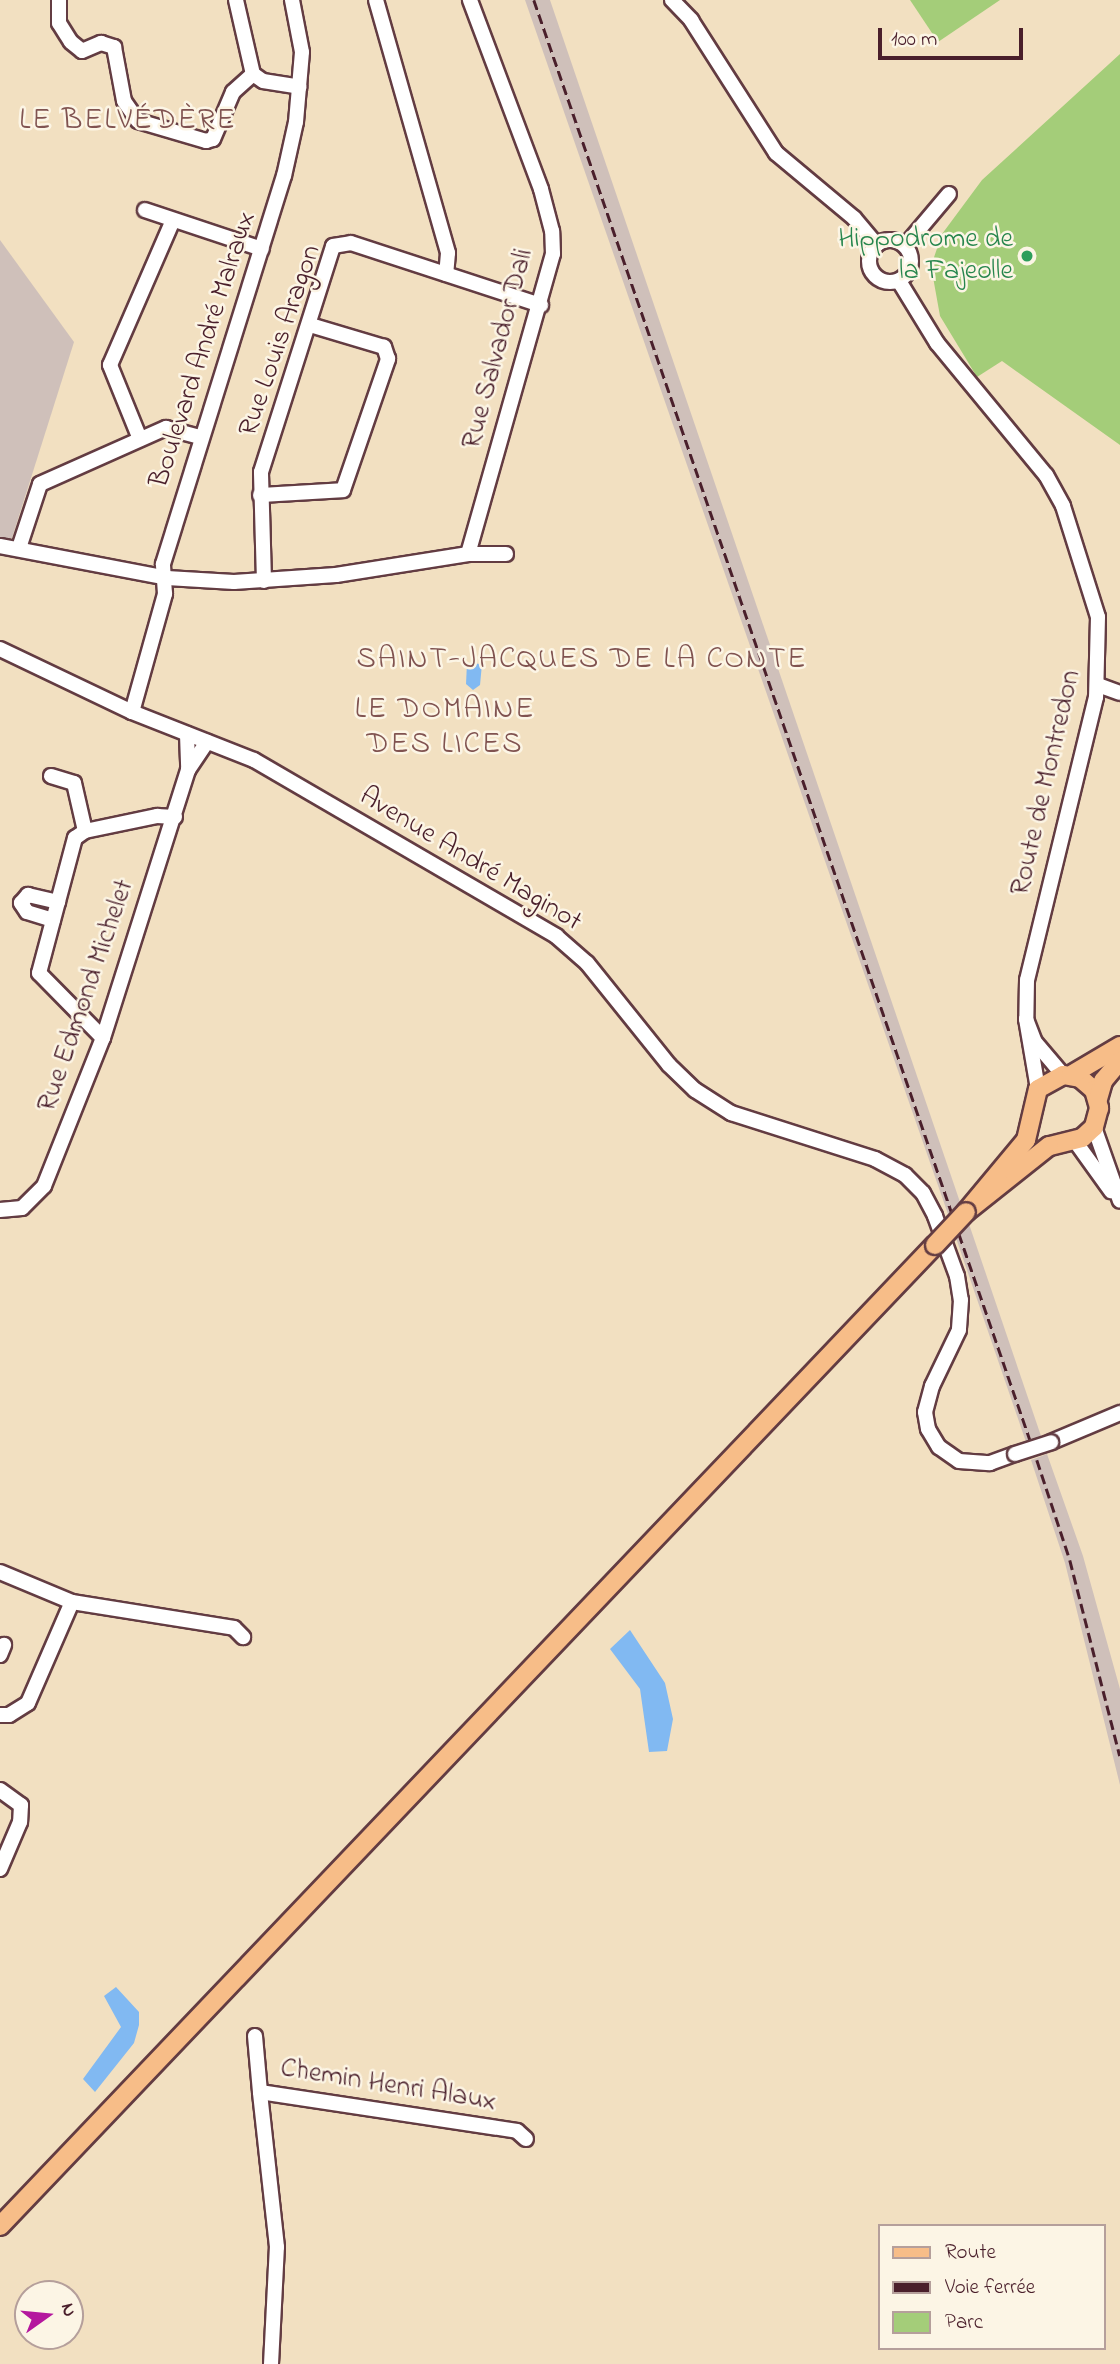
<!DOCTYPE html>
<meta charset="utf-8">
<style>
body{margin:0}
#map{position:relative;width:1120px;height:2364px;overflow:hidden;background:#f2e0c1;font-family:"Indie Flower",sans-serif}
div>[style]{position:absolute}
.industrial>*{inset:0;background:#cfc0ba}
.green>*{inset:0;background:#a4cd79}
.water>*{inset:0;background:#81b9f2}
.roads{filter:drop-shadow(2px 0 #633c42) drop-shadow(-2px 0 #633c42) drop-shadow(0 2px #633c42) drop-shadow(0 -2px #633c42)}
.minor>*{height:14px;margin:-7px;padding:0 7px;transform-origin:7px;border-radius:7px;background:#fff}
.minor>.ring{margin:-7px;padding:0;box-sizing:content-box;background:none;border:14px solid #fff;border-radius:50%}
.major>*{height:18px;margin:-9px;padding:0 9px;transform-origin:9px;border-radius:9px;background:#f7bd88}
.rail>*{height:2.5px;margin-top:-1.25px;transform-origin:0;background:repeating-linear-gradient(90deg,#4a1f2b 0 10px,transparent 0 15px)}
.bridges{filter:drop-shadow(2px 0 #633c42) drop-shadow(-2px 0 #633c42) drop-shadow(0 2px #633c42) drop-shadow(0 -2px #633c42)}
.minor-bridge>*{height:14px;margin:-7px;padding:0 7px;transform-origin:7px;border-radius:7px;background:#fff}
.major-bridge>*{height:18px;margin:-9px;padding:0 9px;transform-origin:9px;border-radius:9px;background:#f7bd88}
.dots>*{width:19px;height:19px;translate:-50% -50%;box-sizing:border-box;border:4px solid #fcf5e5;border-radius:50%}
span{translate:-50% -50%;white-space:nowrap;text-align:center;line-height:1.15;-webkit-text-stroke:5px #fcf5e5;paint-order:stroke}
.leisure-label{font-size:28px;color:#27864d}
.right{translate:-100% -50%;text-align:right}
.street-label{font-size:28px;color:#4a1f2b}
.neighbourhood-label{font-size:30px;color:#805350;letter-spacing:2px}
.legend{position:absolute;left:878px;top:2224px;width:228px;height:126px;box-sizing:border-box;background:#fcf5e5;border:2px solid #b59f9b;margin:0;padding:9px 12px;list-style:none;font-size:21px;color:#4a1f2b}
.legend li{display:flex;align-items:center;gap:14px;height:35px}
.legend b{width:35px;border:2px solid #b59f9b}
.north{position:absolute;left:14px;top:2280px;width:70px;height:70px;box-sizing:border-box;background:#fcf5e5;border:2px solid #b59f9b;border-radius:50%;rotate:75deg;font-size:19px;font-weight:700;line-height:28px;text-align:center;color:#4a1f2b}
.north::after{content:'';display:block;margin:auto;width:24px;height:32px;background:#b5179e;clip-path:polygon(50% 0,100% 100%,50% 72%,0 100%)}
.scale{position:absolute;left:878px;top:28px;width:145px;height:32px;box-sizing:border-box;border:4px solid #4a1f2b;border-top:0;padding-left:9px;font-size:21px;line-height:24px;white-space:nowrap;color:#4a1f2b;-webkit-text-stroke:5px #fcf5e5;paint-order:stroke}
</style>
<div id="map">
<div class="industrial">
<div style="clip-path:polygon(525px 0,550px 0,961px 1205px,949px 1217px)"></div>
<div style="clip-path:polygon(0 240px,74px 342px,12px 538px,0 539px)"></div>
<div style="clip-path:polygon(969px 1224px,1041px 1436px,1026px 1442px,956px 1238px)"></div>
<div style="clip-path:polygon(1047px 1454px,1083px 1556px,1120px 1689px,1120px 1785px,1065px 1563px,1031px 1460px)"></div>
</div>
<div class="green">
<div style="clip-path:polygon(910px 0,1000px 0,938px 42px)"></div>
<div style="clip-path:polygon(1120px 54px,1120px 445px,1002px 361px,977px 377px,940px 316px,931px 266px,942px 234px,982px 180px)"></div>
</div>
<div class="water">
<div style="clip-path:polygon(467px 663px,482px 664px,480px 685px,473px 690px,466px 684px)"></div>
<div style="clip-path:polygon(630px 1630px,665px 1683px,673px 1719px,667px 1751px,649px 1752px,640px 1689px,610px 1649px)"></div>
<div style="clip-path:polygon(116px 1987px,139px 2012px,139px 2025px,134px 2043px,95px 2092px,83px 2079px,121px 2027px,104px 1996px)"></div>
</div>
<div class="roads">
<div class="minor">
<div style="left:59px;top:0;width:23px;rotate:90deg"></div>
<div style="left:59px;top:23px;width:22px;rotate:58deg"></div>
<div style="left:71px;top:42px;width:14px;rotate:39deg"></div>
<div style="left:82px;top:51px;width:21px;rotate:-23deg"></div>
<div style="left:101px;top:43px;width:14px;rotate:17deg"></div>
<div style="left:114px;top:47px;width:55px;rotate:79.5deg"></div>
<div style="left:124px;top:101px;width:24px;rotate:55deg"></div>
<div style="left:138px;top:121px;width:71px;rotate:16.4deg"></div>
<div style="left:206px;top:141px;width:7px;rotate:-16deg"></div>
<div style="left:213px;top:139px;width:51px;rotate:-66.9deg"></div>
<div style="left:233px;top:92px;width:27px;rotate:-42deg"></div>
<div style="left:236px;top:0;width:76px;rotate:77.1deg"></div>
<div style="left:253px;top:74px;width:12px;rotate:35deg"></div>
<div style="left:263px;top:81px;width:37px;rotate:9deg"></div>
<div style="left:376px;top:0;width:263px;rotate:74.1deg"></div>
<div style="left:448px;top:253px;width:21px;rotate:95deg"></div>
<div style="left:672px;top:0;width:28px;rotate:46deg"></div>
<div style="left:691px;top:20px;width:158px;rotate:57.4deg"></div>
<div style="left:776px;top:153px;width:102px;rotate:39.8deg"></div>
<div style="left:854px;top:218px;width:35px;rotate:50deg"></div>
<div style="left:145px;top:210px;width:123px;rotate:18.4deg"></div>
<div class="ring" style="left:869px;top:240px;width:28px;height:28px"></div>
<div style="left:905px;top:246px;width:68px;rotate:-49.8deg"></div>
<div style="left:899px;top:281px;width:73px;rotate:58.5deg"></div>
<div style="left:937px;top:343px;width:171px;rotate:50.5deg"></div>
<div style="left:1046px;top:475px;width:35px;rotate:61deg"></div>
<div style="left:1063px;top:506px;width:116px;rotate:72.5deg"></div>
<div style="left:1098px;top:617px;width:80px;rotate:91.4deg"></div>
<div style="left:1096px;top:697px;width:291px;rotate:103.7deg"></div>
<div style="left:1027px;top:980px;width:39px;rotate:91deg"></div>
<div style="left:140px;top:439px;width:80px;rotate:-112.1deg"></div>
<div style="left:110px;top:365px;width:158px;rotate:-66.5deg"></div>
<div style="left:260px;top:495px;width:83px;rotate:-3.4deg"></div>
<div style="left:343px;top:490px;width:139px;rotate:-71deg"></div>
<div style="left:388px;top:359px;width:13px;rotate:-108deg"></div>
<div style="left:384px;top:347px;width:77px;rotate:-163.4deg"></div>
<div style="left:0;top:546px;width:170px;rotate:10.8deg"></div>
<div style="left:167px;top:578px;width:67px;rotate:3.4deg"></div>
<div style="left:234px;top:582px;width:102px;rotate:-3.9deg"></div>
<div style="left:336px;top:575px;width:134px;rotate:-9deg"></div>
<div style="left:468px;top:554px;width:38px"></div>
<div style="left:19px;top:548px;width:67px;rotate:-71.8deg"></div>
<div style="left:40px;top:484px;width:138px;rotate:-24deg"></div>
<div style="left:166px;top:428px;width:35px;rotate:15deg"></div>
<div style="left:468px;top:554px;width:312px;rotate:-74.2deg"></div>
<div style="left:553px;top:254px;width:23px;rotate:-92deg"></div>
<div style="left:552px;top:231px;width:43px;rotate:-104.7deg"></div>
<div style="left:541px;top:189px;width:202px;rotate:-110.6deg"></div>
<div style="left:264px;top:581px;width:109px;rotate:-91.6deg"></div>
<div style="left:261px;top:472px;width:237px;rotate:-72.3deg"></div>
<div style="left:333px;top:246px;width:18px;rotate:-9deg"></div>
<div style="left:351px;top:243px;width:200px;rotate:18.1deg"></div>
<div style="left:0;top:649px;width:146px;rotate:25.5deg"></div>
<div style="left:132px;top:712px;width:131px;rotate:21.5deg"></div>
<div style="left:254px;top:760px;width:350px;rotate:30.2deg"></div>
<div style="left:556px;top:936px;width:41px;rotate:41.1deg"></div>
<div style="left:587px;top:963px;width:131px;rotate:51.2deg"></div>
<div style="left:669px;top:1065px;width:36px;rotate:44deg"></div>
<div style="left:695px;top:1090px;width:43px;rotate:32.6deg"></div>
<div style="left:731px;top:1113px;width:151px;rotate:17.7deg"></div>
<div style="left:875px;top:1159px;width:34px;rotate:28deg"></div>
<div style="left:905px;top:1175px;width:25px;rotate:45deg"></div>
<div style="left:923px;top:1193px;width:26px;rotate:62deg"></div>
<div style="left:935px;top:1216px;width:64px;rotate:69.9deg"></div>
<div style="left:957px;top:1276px;width:24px;rotate:81deg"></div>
<div style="left:961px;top:1300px;width:30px;rotate:94deg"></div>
<div style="left:959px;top:1330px;width:62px;rotate:115.7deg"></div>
<div style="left:932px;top:1386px;width:27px;rotate:105deg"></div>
<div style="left:925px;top:1412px;width:17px;rotate:80deg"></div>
<div style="left:928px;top:1429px;width:21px;rotate:59deg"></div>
<div style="left:939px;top:1447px;width:24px;rotate:35deg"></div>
<div style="left:959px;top:1461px;width:31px;rotate:4deg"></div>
<div style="left:990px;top:1463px;width:27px;rotate:-20deg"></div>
<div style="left:1098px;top:685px;width:23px;rotate:20deg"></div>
<div style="left:132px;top:712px;width:123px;rotate:-74.4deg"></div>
<div style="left:165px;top:594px;width:30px;rotate:-94deg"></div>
<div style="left:163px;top:564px;width:406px;rotate:-72.7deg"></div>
<div style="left:284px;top:176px;width:55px;rotate:-77.5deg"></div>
<div style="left:296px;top:122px;width:70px;rotate:-85.1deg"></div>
<div style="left:302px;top:52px;width:53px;rotate:-100.9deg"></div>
<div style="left:187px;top:734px;width:36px;rotate:88deg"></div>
<div style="left:51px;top:776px;width:24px;rotate:17deg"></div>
<div style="left:74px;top:783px;width:49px;rotate:77.1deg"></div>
<div style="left:53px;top:920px;width:27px;rotate:-163deg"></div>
<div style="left:27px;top:912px;width:11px;rotate:-124deg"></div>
<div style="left:21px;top:903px;width:11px;rotate:-49deg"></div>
<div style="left:28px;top:895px;width:31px;rotate:13deg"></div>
<div style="left:103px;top:1038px;width:91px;rotate:-134.6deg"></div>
<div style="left:39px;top:973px;width:140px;rotate:-75.1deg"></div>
<div style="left:75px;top:838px;width:12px;rotate:-35deg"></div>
<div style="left:85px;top:831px;width:74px;rotate:-11.8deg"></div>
<div style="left:157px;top:816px;width:18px;rotate:3deg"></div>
<div style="left:1038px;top:1089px;width:71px;rotate:-99.7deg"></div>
<div style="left:1026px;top:1019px;width:25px;rotate:69deg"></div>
<div style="left:1035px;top:1042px;width:43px;rotate:49.7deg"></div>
<div style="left:1094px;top:1127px;width:78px;rotate:70.6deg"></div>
<div style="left:1075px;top:1141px;width:62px;rotate:54.2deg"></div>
<div style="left:0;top:1210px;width:22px;rotate:-5deg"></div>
<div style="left:22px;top:1208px;width:31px;rotate:-45deg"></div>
<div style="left:44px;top:1186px;width:159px;rotate:-68.3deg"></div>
<div style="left:103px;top:1038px;width:281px;rotate:-72.4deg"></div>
<div style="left:188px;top:770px;width:34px;rotate:-56deg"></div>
<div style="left:1051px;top:1442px;width:75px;rotate:-22.8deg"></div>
<div style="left:0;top:1572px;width:78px;rotate:22.6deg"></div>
<div style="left:72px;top:1602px;width:164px;rotate:9.1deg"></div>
<div style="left:234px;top:1628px;width:13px;rotate:45deg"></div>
<div style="left:0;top:1655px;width:11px;rotate:-68deg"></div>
<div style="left:0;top:1715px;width:9px"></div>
<div style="left:9px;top:1715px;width:22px;rotate:-32deg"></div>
<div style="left:28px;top:1703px;width:110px;rotate:-66.5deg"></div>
<div style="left:0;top:1790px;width:26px;rotate:36deg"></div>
<div style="left:21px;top:1805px;width:17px;rotate:93deg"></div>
<div style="left:20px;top:1822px;width:51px;rotate:113.1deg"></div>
<div style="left:255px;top:2036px;width:56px;rotate:84.9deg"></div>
<div style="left:271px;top:2364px;width:117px;rotate:-87.1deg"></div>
<div style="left:277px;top:2247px;width:156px;rotate:-96.3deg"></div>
<div style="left:260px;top:2092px;width:260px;rotate:8.6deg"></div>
<div style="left:517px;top:2131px;width:12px;rotate:42deg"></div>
</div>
<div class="major">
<div style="left:1063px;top:1075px;width:17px;rotate:10deg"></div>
<div style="left:1080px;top:1078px;width:18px;rotate:41deg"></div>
<div style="left:1094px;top:1090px;width:19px;rotate:74deg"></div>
<div style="left:1099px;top:1108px;width:20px;rotate:105deg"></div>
<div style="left:1094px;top:1127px;width:16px;rotate:137deg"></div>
<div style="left:1082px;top:1138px;width:34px;rotate:166deg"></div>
<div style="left:1049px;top:1146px;width:106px;rotate:141.5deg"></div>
<div style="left:966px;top:1212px;width:94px;rotate:-50.2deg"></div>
<div style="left:1026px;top:1140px;width:52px;rotate:-76.8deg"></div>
<div style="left:1038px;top:1089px;width:29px;rotate:-29deg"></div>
<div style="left:1071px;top:1075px;width:57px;rotate:-30.6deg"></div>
<div style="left:1098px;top:1099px;width:19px;rotate:-74deg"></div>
<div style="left:1103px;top:1081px;width:26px;rotate:-50deg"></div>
<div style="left:0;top:2226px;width:1355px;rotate:-46.38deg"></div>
</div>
</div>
<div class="rail">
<div style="left:534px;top:0;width:1544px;rotate:70.99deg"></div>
<div style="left:1037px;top:1460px;width:105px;rotate:71.7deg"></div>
<div style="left:1070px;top:1560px;width:202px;rotate:75.7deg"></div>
</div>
<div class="bridges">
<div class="minor-bridge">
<div style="left:1015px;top:1454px;width:38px;rotate:-18deg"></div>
</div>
<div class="major-bridge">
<div style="left:935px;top:1245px;width:45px;rotate:-46.8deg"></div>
</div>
</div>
<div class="dots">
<div style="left:1027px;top:256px;background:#2e9e5b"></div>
</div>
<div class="leisure-label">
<span class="right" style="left:1013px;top:256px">Hippodrome de<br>la Fajeolle</span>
</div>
<div class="street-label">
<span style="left:281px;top:341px;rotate:-71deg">Rue Louis Aragon</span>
<span style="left:499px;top:349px;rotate:-75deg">Rue Salvador Dali</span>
<span style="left:204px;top:350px;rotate:-72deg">Boulevard André Malraux</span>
<span style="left:1047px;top:783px;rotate:-77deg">Route de Montredon</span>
<span style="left:470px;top:860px;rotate:31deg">Avenue André Maginot</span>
<span style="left:87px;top:996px;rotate:-71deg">Rue Edmond Michelet</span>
<span style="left:388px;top:2086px;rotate:9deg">Chemin Henri Alaux</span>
</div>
<div class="neighbourhood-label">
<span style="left:128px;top:121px">LE BELVÉDÈRE</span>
<span style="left:582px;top:660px">SAINT-JACQUES DE LA CONTE</span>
<span style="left:445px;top:727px">LE DOMAINE<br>DES LICES</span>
</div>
<ul class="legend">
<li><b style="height:9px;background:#f7bd88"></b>Route</li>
<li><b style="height:9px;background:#4a1f2b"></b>Voie ferrée</li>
<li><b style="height:19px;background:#a4cd79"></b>Parc</li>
</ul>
<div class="north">N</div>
<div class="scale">100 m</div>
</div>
